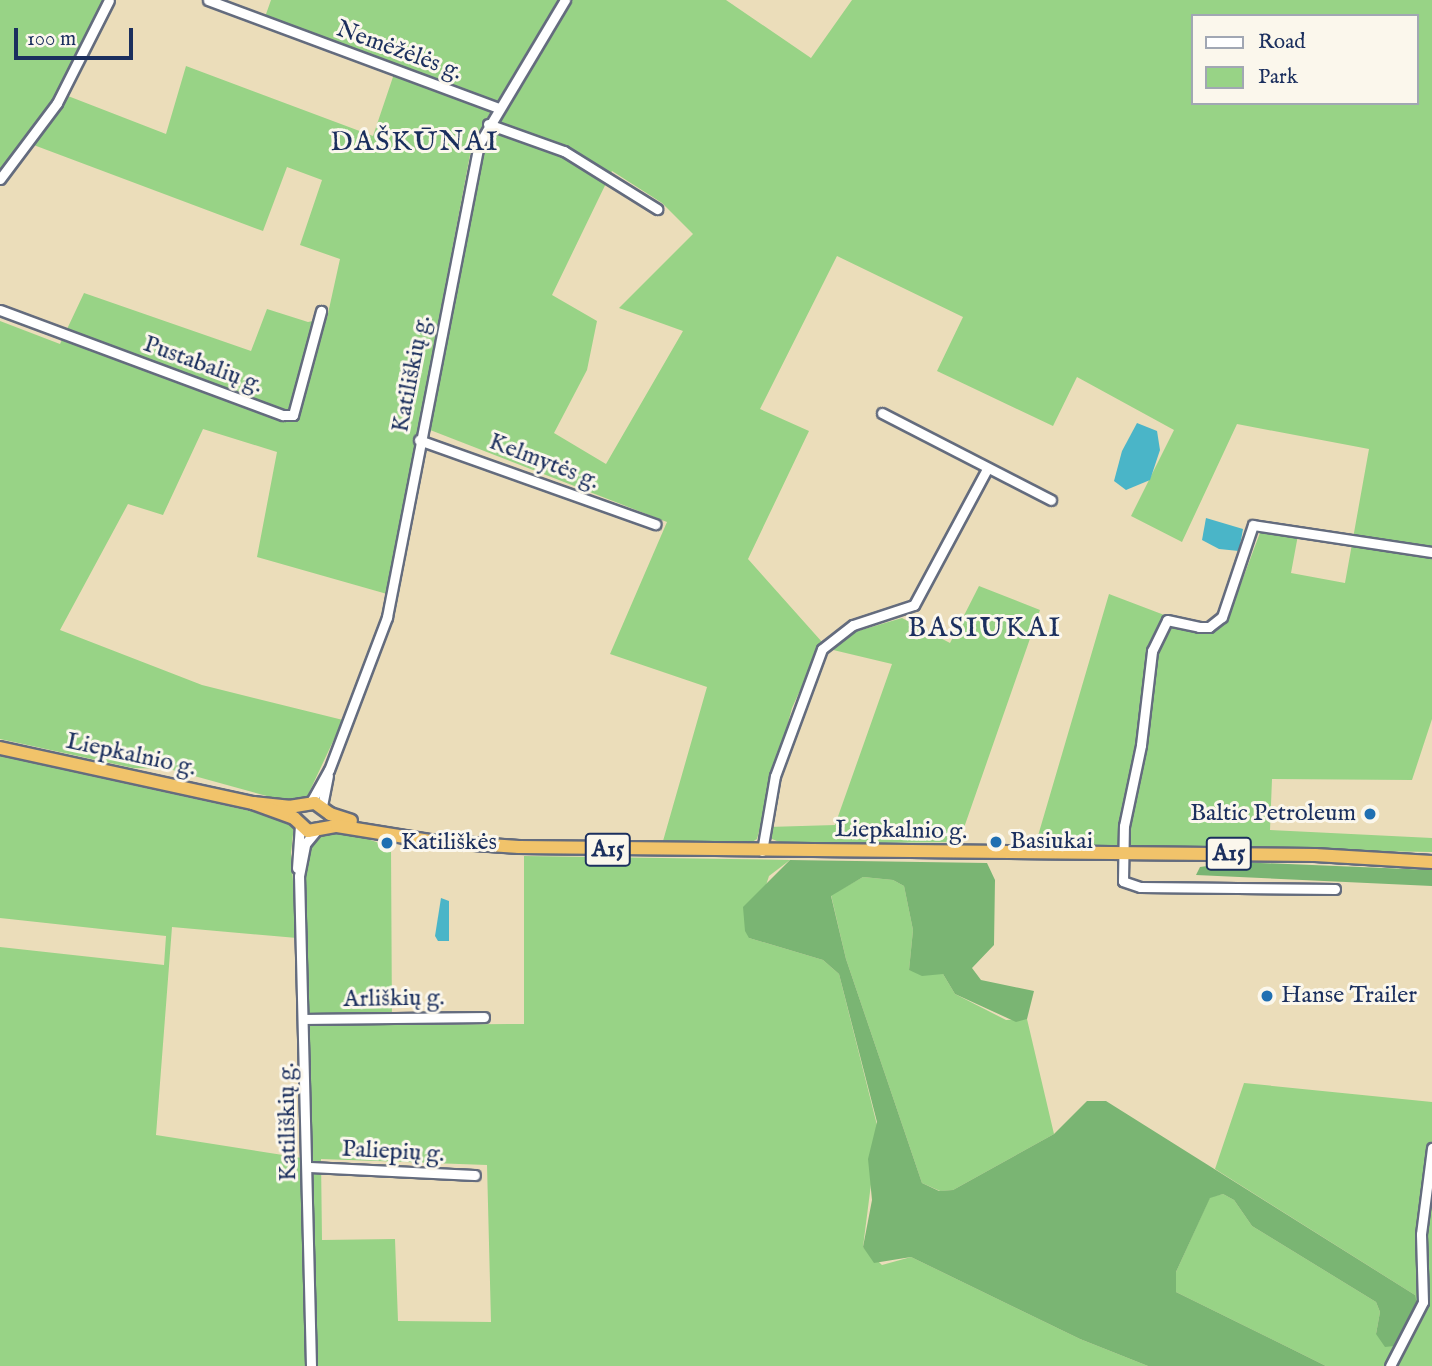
<!DOCTYPE html>
<meta charset="utf-8">
<style>
body{margin:0}
#map{position:relative;width:1432px;height:1366px;overflow:hidden;background:#ebddba;font-family:"IM FELL English",serif}
div>[style]{position:absolute}
.green>*{inset:0;background:#98d386}
.forest>*{inset:0;background:#7ab573}
.water>*{inset:0;background:#4ab5c8}
.roads{filter:drop-shadow(2px 0 #646c7e) drop-shadow(-2px 0 #646c7e) drop-shadow(0 2px #646c7e) drop-shadow(0 -2px #646c7e)}
.minor>*{height:9px;margin:-4.5px;padding:0 4.5px;transform-origin:4.5px;border-radius:4.5px;background:#fff}
.highway>*{height:12px;margin:-6px;padding:0 6px;transform-origin:6px;border-radius:6px;background:#f1c36a}
.dots>*{width:19px;height:19px;translate:-50% -50%;box-sizing:border-box;border:4px solid #fbf7ec;border-radius:50%}
span{translate:-50% -50%;white-space:nowrap;text-align:center;line-height:1.15;-webkit-text-stroke:6px #fbf7ec;paint-order:stroke}
.shield-label span{padding:2px 5px;background:#fbf7ec;border:2px solid;border-radius:5px;-webkit-text-stroke-width:0}
.shield-label{font-size:23px;color:#1b2f5e;font-weight:700}
.street-label{font-size:24px;color:#1b2f5e}
.poi-label{font-size:24px;color:#1b2f5e}
.right{translate:-100% -50%;text-align:right}
.left{translate:0 -50%;text-align:left}
.quarter-label{font-size:28px;color:#1b2f5e;letter-spacing:2px}
.legend{position:absolute;left:1191px;top:14px;width:228px;height:91px;box-sizing:border-box;background:#fbf7ec;border:2px solid #a1a7b3;margin:0;padding:9px 12px;list-style:none;font-size:21px;color:#1b2f5e}
.legend li{display:flex;align-items:center;gap:14px;height:35px}
.legend b{width:35px;border:2px solid #a1a7b3}
.scale{position:absolute;left:14px;top:28px;width:119px;height:32px;box-sizing:border-box;border:4px solid #1b2f5e;border-top:0;padding-left:9px;font-size:21px;line-height:24px;white-space:nowrap;color:#1b2f5e;-webkit-text-stroke:5px #fbf7ec;paint-order:stroke}
</style>
<div id="map">
<div class="green">
<div style="clip-path:polygon(0 0,112px 0,68px 96px,166px 134px,186px 66px,373px 136px,396px 68px,265px 17px,271px 0,559px 0,484px 123px,470px 155px,387px 594px,257px 557px,277px 452px,203px 429px,163px 515px,128px 504px,60px 630px,202px 685px,343px 720px,306px 799px,292px 803px,169px 769px,133px 768px,0 739px,0 321px,60px 344px,84px 293px,251px 351px,267px 309px,308px 322px,327px 318px,340px 259px,300px 245px,322px 180px,287px 167px,263px 231px,23px 141px,0 170px)"></div>
<div style="clip-path:polygon(evenodd,570px 0,726px 0,811px 58px,852px 0,1432px 0,1432px 719px,1412px 780px,1272px 779px,1270px 830px,1432px 838px,1432px 852px,1035px 846px,1109px 594px,1209px 632px,1219px 626px,1236px 597px,1261px 530px,1298px 535px,1291px 573px,1345px 583px,1369px 449px,1237px 424px,1182px 542px,1131px 516px,1174px 430px,1077px 377px,1053px 426px,937px 371px,963px 317px,837px 256px,760px 409px,809px 431px,748px 559px,822px 642px,792px 708px,757px 839px,747px 845px,663px 841px,707px 687px,610px 654px,667px 522px,425px 428px,479px 154px,570px 0,1192px 16px,1416px 16px,1416px 103px,1192px 103px,1192px 16px,570px 0,612px 171px,662px 203px,693px 234px,619px 308px,683px 331px,606px 464px,554px 433px,587px 370px,597px 321px,552px 295px,612px 171px)"></div>
<div style="clip-path:polygon(979px 586px,1040px 610px,959px 842px,784px 844px,772px 839px,768px 827px,835px 825px,892px 664px,829px 649px,851px 633px,902px 618px,950px 643px)"></div>
<div style="clip-path:polygon(0 756px,269px 815px,294px 825px,291px 853px,297px 938px,172px 927px,156px 1135px,302px 1158px,306px 1366px,0 1366px,0 947px,164px 965px,166px 936px,0 918px)"></div>
<div style="clip-path:polygon(evenodd,327px 831px,344px 831px,391px 847px,392px 1025px,524px 1024px,524px 856px,790px 860px,769px 876px,749px 938px,823px 960px,839px 974px,878px 1129px,863px 1247px,882px 1265px,911px 1257px,1080px 1339px,1148px 1366px,316px 1366px,305px 864px,311px 842px,327px 831px,321px 1159px,487px 1165px,491px 1322px,398px 1321px,395px 1239px,322px 1240px,321px 1159px)"></div>
<div style="clip-path:polygon(863px 877px,893px 880px,904px 886px,913px 930px,909px 970px,943px 974px,955px 994px,1006px 1020px,1027px 1019px,1054px 1134px,953px 1190px,940px 1191px,922px 1183px,846px 959px,831px 895px)"></div>
<div style="clip-path:polygon(1244px 1083px,1432px 1102px,1432px 1366px,1326px 1366px,1176px 1292px,1176px 1272px,1210px 1197px,1223px 1194px,1234px 1200px,1252px 1226px,1376px 1302px,1380px 1312px,1376px 1334px,1415px 1295px,1215px 1169px)"></div>
</div>
<div class="forest">
<div style="clip-path:polygon(790px 860px,987px 863px,995px 880px,994px 945px,972px 968px,981px 980px,1034px 991px,1027px 1019px,1016px 1022px,955px 994px,943px 974px,922px 976px,909px 970px,913px 930px,904px 886px,893px 880px,863px 877px,831px 896px,846px 959px,922px 1183px,939px 1191px,953px 1190px,1054px 1134px,1087px 1101px,1106px 1101px,1415px 1295px,1417px 1304px,1394px 1346px,1385px 1347px,1376px 1334px,1380px 1312px,1376px 1302px,1252px 1226px,1234px 1200px,1223px 1194px,1210px 1198px,1176px 1272px,1176px 1292px,1326px 1366px,1148px 1366px,1080px 1339px,911px 1257px,874px 1263px,863px 1247px,872px 1200px,868px 1159px,877px 1122px,839px 974px,823px 960px,749px 938px,745px 931px,743px 907px)"></div>
<div style="clip-path:polygon(1237px 862px,1432px 870px,1432px 886px,1196px 875px,1200px 867px)"></div>
</div>
<div class="water">
<div style="clip-path:polygon(1137px 423px,1157px 431px,1160px 450px,1150px 480px,1126px 490px,1114px 481px,1122px 451px)"></div>
<div style="clip-path:polygon(1206px 518px,1243px 529px,1239px 551px,1219px 549px,1202px 540px)"></div>
<div style="clip-path:polygon(441px 898px,449px 901px,449px 941px,438px 941px,435px 936px)"></div>
</div>
<div class="roads">
<div class="minor">
<div style="left:208px;top:0;width:309px;rotate:20.4deg"></div>
<div style="left:488px;top:124px;width:81px;rotate:19.6deg"></div>
<div style="left:564px;top:151px;width:110px;rotate:31.9deg"></div>
<div style="left:0;top:179px;width:95px;rotate:-53.1deg"></div>
<div style="left:57px;top:103px;width:115px;rotate:-63.2deg"></div>
<div style="left:0;top:310px;width:302px;rotate:20.4deg"></div>
<div style="left:283px;top:415px;width:10px"></div>
<div style="left:293px;top:415px;width:108px;rotate:-74.9deg"></div>
<div style="left:882px;top:413px;width:190px;rotate:27.2deg"></div>
<div style="left:419px;top:440px;width:251px;rotate:19.6deg"></div>
<div style="left:311px;top:802px;width:37px;rotate:-61deg"></div>
<div style="left:329px;top:770px;width:164px;rotate:-69.2deg"></div>
<div style="left:387px;top:617px;width:482px;rotate:-79deg"></div>
<div style="left:479px;top:144px;width:168px;rotate:-59.2deg"></div>
<div style="left:322px;top:806px;width:31px;rotate:-79deg"></div>
<div style="left:762px;top:851px;width:76px;rotate:-80.2deg"></div>
<div style="left:775px;top:776px;width:135px;rotate:-69.7deg"></div>
<div style="left:822px;top:649px;width:39px;rotate:-38deg"></div>
<div style="left:853px;top:625px;width:64px;rotate:-18.2deg"></div>
<div style="left:914px;top:605px;width:154px;rotate:-61.8deg"></div>
<div style="left:297px;top:868px;width:43px;rotate:-86deg"></div>
<div style="left:1335px;top:889px;width:195px;rotate:-179.4deg"></div>
<div style="left:1140px;top:887px;width:18px;rotate:-161deg"></div>
<div style="left:1123px;top:881px;width:55px;rotate:-89deg"></div>
<div style="left:1124px;top:826px;width:83px;rotate:-78.1deg"></div>
<div style="left:1141px;top:745px;width:95px;rotate:-83.3deg"></div>
<div style="left:1152px;top:651px;width:34px;rotate:-64deg"></div>
<div style="left:1167px;top:620px;width:33px;rotate:12deg"></div>
<div style="left:1199px;top:627px;width:10px"></div>
<div style="left:1209px;top:627px;width:16px;rotate:-38deg"></div>
<div style="left:1222px;top:617px;width:97px;rotate:-71.4deg"></div>
<div style="left:1253px;top:525px;width:181px;rotate:8.6deg"></div>
<div style="left:305px;top:1019px;width:179px;rotate:-0.6deg"></div>
<div style="left:309px;top:1167px;width:166px;rotate:2.8deg"></div>
<div style="left:311px;top:1366px;width:490px;rotate:-91.4deg"></div>
<div style="left:299px;top:876px;width:33px;rotate:-79deg"></div>
<div style="left:305px;top:844px;width:17px;rotate:-50deg"></div>
<div style="left:1390px;top:1366px;width:72px;rotate:-62.7deg"></div>
<div style="left:1423px;top:1302px;width:68px;rotate:-91.7deg"></div>
<div style="left:1421px;top:1234px;width:87px;rotate:-82.7deg"></div>
</div>
<div class="highway">
<div style="left:0;top:748px;width:259px;rotate:12.3deg"></div>
<div style="left:253px;top:803px;width:36px;rotate:6deg"></div>
<div style="left:289px;top:807px;width:26px;rotate:-9deg"></div>
<div style="left:315px;top:803px;width:19px;rotate:36deg"></div>
<div style="left:330px;top:814px;width:22px;rotate:18deg"></div>
<div style="left:253px;top:803px;width:44px;rotate:20.1deg"></div>
<div style="left:294px;top:818px;width:19px;rotate:43deg"></div>
<div style="left:308px;top:831px;width:29px;rotate:-10deg"></div>
<div style="left:337px;top:826px;width:94px;rotate:9.2deg"></div>
<div style="left:430px;top:841px;width:89px;rotate:3.9deg"></div>
<div style="left:519px;top:847px;width:796px;rotate:0.58deg"></div>
<div style="left:1315px;top:855px;width:117px;rotate:3.4deg"></div>
</div>
</div>
<div class="dots">
<div style="left:1370px;top:814px;background:#1f6fb2"></div>
<div style="left:996px;top:842px;background:#1f6fb2"></div>
<div style="left:387px;top:843px;background:#1f6fb2"></div>
<div style="left:1267px;top:996px;background:#1f6fb2"></div>
</div>
<div class="shield-label">
<span style="left:608px;top:850px">A15</span>
<span style="left:1229px;top:854px">A15</span>
</div>
<div class="street-label">
<span style="left:399px;top:51px;rotate:20deg">Nemėžėlės g.</span>
<span style="left:203px;top:365px;rotate:20deg">Pustabalių g.</span>
<span style="left:412px;top:374px;rotate:-79deg">Katiliškių g.</span>
<span style="left:544px;top:462px;rotate:21deg">Kelmytės g.</span>
<span style="left:131px;top:755px;rotate:12deg">Liepkalnio g.</span>
<span style="left:901px;top:831px;rotate:1deg">Liepkalnio g.</span>
<span style="left:394px;top:999px;rotate:-1deg">Arliškių g.</span>
<span style="left:288px;top:1122px;rotate:-91deg">Katiliškių g.</span>
<span style="left:393px;top:1152px;rotate:3deg">Paliepių g.</span>
</div>
<div class="poi-label">
<span class="right" style="left:1356px;top:814px">Baltic Petroleum</span>
<span class="left" style="left:1010px;top:842px">Basiukai</span>
<span class="left" style="left:401px;top:843px">Katiliškės</span>
<span class="left" style="left:1281px;top:996px">Hanse Trailer</span>
</div>
<div class="quarter-label">
<span style="left:415px;top:143px">DAŠKŪNAI</span>
<span style="left:985px;top:629px">BASIUKAI</span>
</div>
<ul class="legend">
<li><b style="height:9px;background:#fff"></b>Road</li>
<li><b style="height:19px;background:#98d386"></b>Park</li>
</ul>
<div class="scale">100 m</div>
</div>
